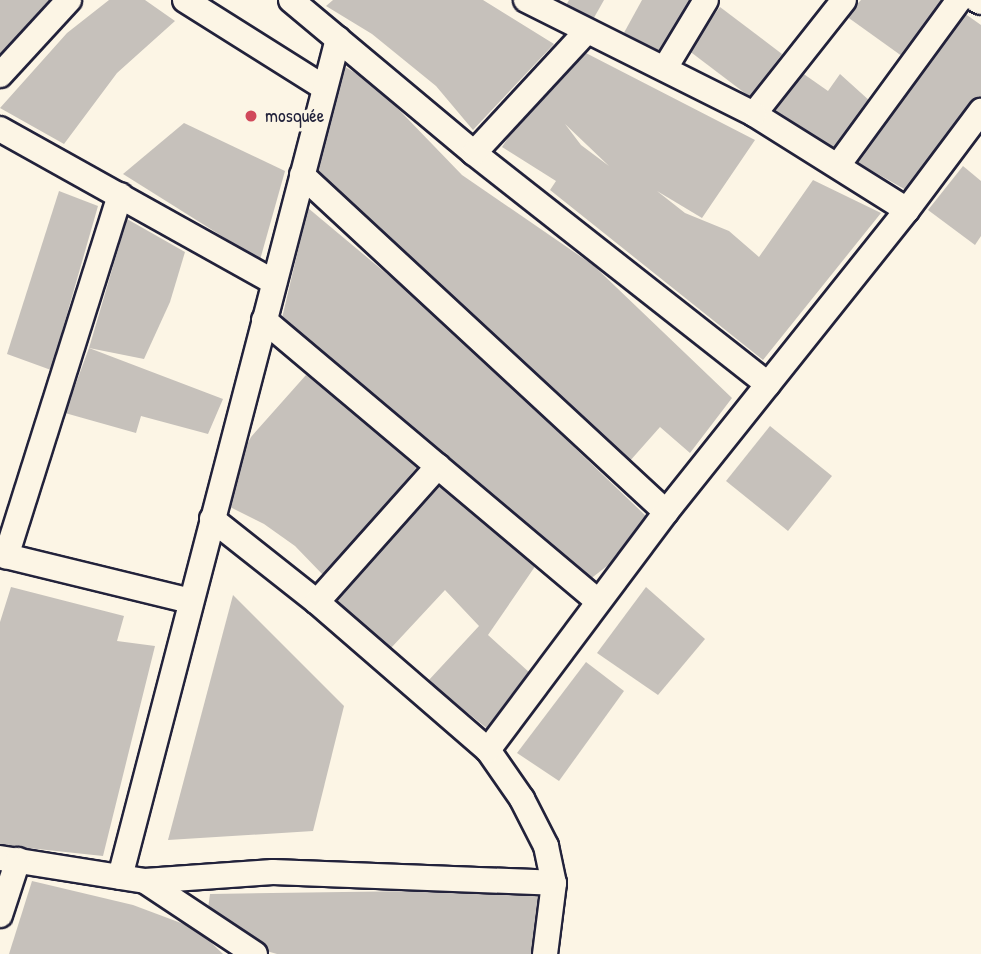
<!DOCTYPE html>
<meta charset="utf-8">
<style>
body{margin:0}
#map{position:relative;width:981px;height:954px;overflow:hidden;background:#fcf5e5;font-family:"Patrick Hand",sans-serif}
div>[style]{position:absolute}
.building>*{inset:0;background:#c6c1bb}
.roads{filter:drop-shadow(2px 0 #22223b) drop-shadow(-2px 0 #22223b) drop-shadow(0 2px #22223b) drop-shadow(0 -2px #22223b)}
.street>*{height:24px;margin:-12px;padding:0 12px;transform-origin:12px;border-radius:12px;background:#fcf5e5}
.dots>*{width:19px;height:19px;translate:-50% -50%;box-sizing:border-box;border:4px solid #fcf5e5;border-radius:50%}
span{translate:-50% -50%;white-space:nowrap;text-align:center;line-height:1.15;-webkit-text-stroke:7px #fcf5e5;paint-order:stroke}
.poi-label{font-size:19px;color:#22223b}
.left{translate:0 -50%;text-align:left}
</style>
<div id="map">
<div class="building">
<div style="clip-path:polygon(0 0,57px 0,0 63px)"></div>
<div style="clip-path:polygon(109px 0,145px 0,175px 21px,117px 73px,64px 144px,0 108px,67px 33px)"></div>
<div style="clip-path:polygon(333px 0,483px 0,554px 44px,473px 130px,436px 86px,372px 34px,326px 6px)"></div>
<div style="clip-path:polygon(569px 0,604px 0,591px 23px,565px 7px)"></div>
<div style="clip-path:polygon(642px 0,698px 0,660px 59px,620px 40px)"></div>
<div style="clip-path:polygon(861px 0,951px 0,906px 59px,846px 16px)"></div>
<div style="clip-path:polygon(720px 7px,782px 54px,750px 97px,688px 50px)"></div>
<div style="clip-path:polygon(964px 13px,981px 25px,981px 101px,913px 194px,853px 160px)"></div>
<div style="clip-path:polygon(evenodd,582px 51px,755px 140px,702px 218px,657px 191px,685px 213px,729px 231px,759px 257px,813px 180px,881px 213px,763px 360px,550px 190px,556px 181px,502px 147px,529px 106px,582px 51px,565px 124px,609px 166px,581px 145px,565px 124px)"></div>
<div style="clip-path:polygon(344px 66px,376px 86px,462px 175px,593px 265px,732px 398px,690px 453px,660px 427px,629px 462px,315px 168px)"></div>
<div style="clip-path:polygon(798px 70px,828px 91px,840px 74px,871px 102px,836px 153px,770px 109px)"></div>
<div style="clip-path:polygon(184px 123px,285px 171px,260px 260px,123px 174px)"></div>
<div style="clip-path:polygon(963px 166px,981px 181px,981px 236px,975px 245px,928px 210px)"></div>
<div style="clip-path:polygon(59px 191px,98px 206px,51px 370px,7px 354px)"></div>
<div style="clip-path:polygon(308px 208px,436px 315px,648px 518px,620px 556px,589px 580px,282px 318px)"></div>
<div style="clip-path:polygon(127px 219px,185px 252px,170px 302px,144px 359px,89px 348px)"></div>
<div style="clip-path:polygon(89px 348px,223px 399px,208px 434px,141px 416px,136px 433px,65px 413px)"></div>
<div style="clip-path:polygon(306px 375px,395px 441px,417px 467px,325px 577px,295px 546px,264px 524px,218px 501px,251px 437px)"></div>
<div style="clip-path:polygon(770px 426px,832px 476px,788px 531px,726px 481px)"></div>
<div style="clip-path:polygon(439px 482px,536px 565px,488px 635px,530px 673px,489px 730px,428px 681px,479px 626px,445px 590px,391px 648px,335px 603px)"></div>
<div style="clip-path:polygon(11px 587px,124px 616px,117px 641px,155px 646px,103px 856px,0 845px,0 622px)"></div>
<div style="clip-path:polygon(646px 587px,705px 639px,658px 695px,597px 653px)"></div>
<div style="clip-path:polygon(233px 595px,344px 706px,313px 831px,168px 840px)"></div>
<div style="clip-path:polygon(586px 662px,624px 691px,559px 781px,517px 753px)"></div>
<div style="clip-path:polygon(32px 881px,133px 905px,197px 929px,223px 954px,9px 954px)"></div>
<div style="clip-path:polygon(487px 890px,546px 897px,539px 954px,277px 954px,263px 950px,207px 916px,210px 894px)"></div>
</div>
<div class="roads">
<div class="street">
<div style="left:185px;top:0;width:165px;rotate:32.2deg"></div>
<div style="left:291px;top:0;width:239px;rotate:39.9deg"></div>
<div style="left:474px;top:153px;width:374px;rotate:38.2deg"></div>
<div style="left:977px;top:0;width:4px;rotate:27deg"></div>
<div style="left:665px;top:68px;width:79px;rotate:-58.9deg"></div>
<div style="left:0;top:75px;width:102px;rotate:-47.4deg"></div>
<div style="left:754px;top:114px;width:145px;rotate:-51.7deg"></div>
<div style="left:0;top:129px;width:314px;rotate:29.2deg"></div>
<div style="left:474px;top:153px;width:163px;rotate:-47.2deg"></div>
<div style="left:839px;top:164px;width:203px;rotate:-53.8deg"></div>
<div style="left:302px;top:175px;width:496px;rotate:42.8deg"></div>
<div style="left:120px;top:195px;width:379px;rotate:107.5deg"></div>
<div style="left:6px;top:556px;width:189px;rotate:13.7deg"></div>
<div style="left:907px;top:210px;width:124px;rotate:-53.2deg"></div>
<div style="left:264px;top:320px;width:436px;rotate:40.1deg"></div>
<div style="left:212px;top:519px;width:134px;rotate:38.3deg"></div>
<div style="left:317px;top:602px;width:226px;rotate:40.9deg"></div>
<div style="left:488px;top:750px;width:60px;rotate:55.2deg"></div>
<div style="left:522px;top:799px;width:53px;rotate:62.9deg"></div>
<div style="left:546px;top:846px;width:38px;rotate:78deg"></div>
<div style="left:554px;top:883px;width:72px;rotate:97.2deg"></div>
<div style="left:317px;top:602px;width:182px;rotate:-48.3deg"></div>
<div style="left:488px;top:750px;width:297px;rotate:-53.2deg"></div>
<div style="left:666px;top:512px;width:386px;rotate:-51.4deg"></div>
<div style="left:907px;top:210px;width:181px;rotate:-147.9deg"></div>
<div style="left:754px;top:114px;width:255px;rotate:-153.4deg"></div>
<div style="left:0;top:858px;width:147px;rotate:9deg"></div>
<div style="left:145px;top:881px;width:128px;rotate:-4deg"></div>
<div style="left:273px;top:872px;width:281px;rotate:2.2deg"></div>
<div style="left:120px;top:877px;width:866px;rotate:-75.42deg"></div>
<div style="left:145px;top:881px;width:132px;rotate:33.6deg"></div>
<div style="left:0;top:915px;width:58px;rotate:-71.9deg"></div>
</div>
</div>
<div class="dots">
<div style="left:251px;top:116px;background:#d1495b"></div>
</div>
<div class="poi-label">
<span class="left" style="left:265px;top:116px">mosquée</span>
</div>
</div>
